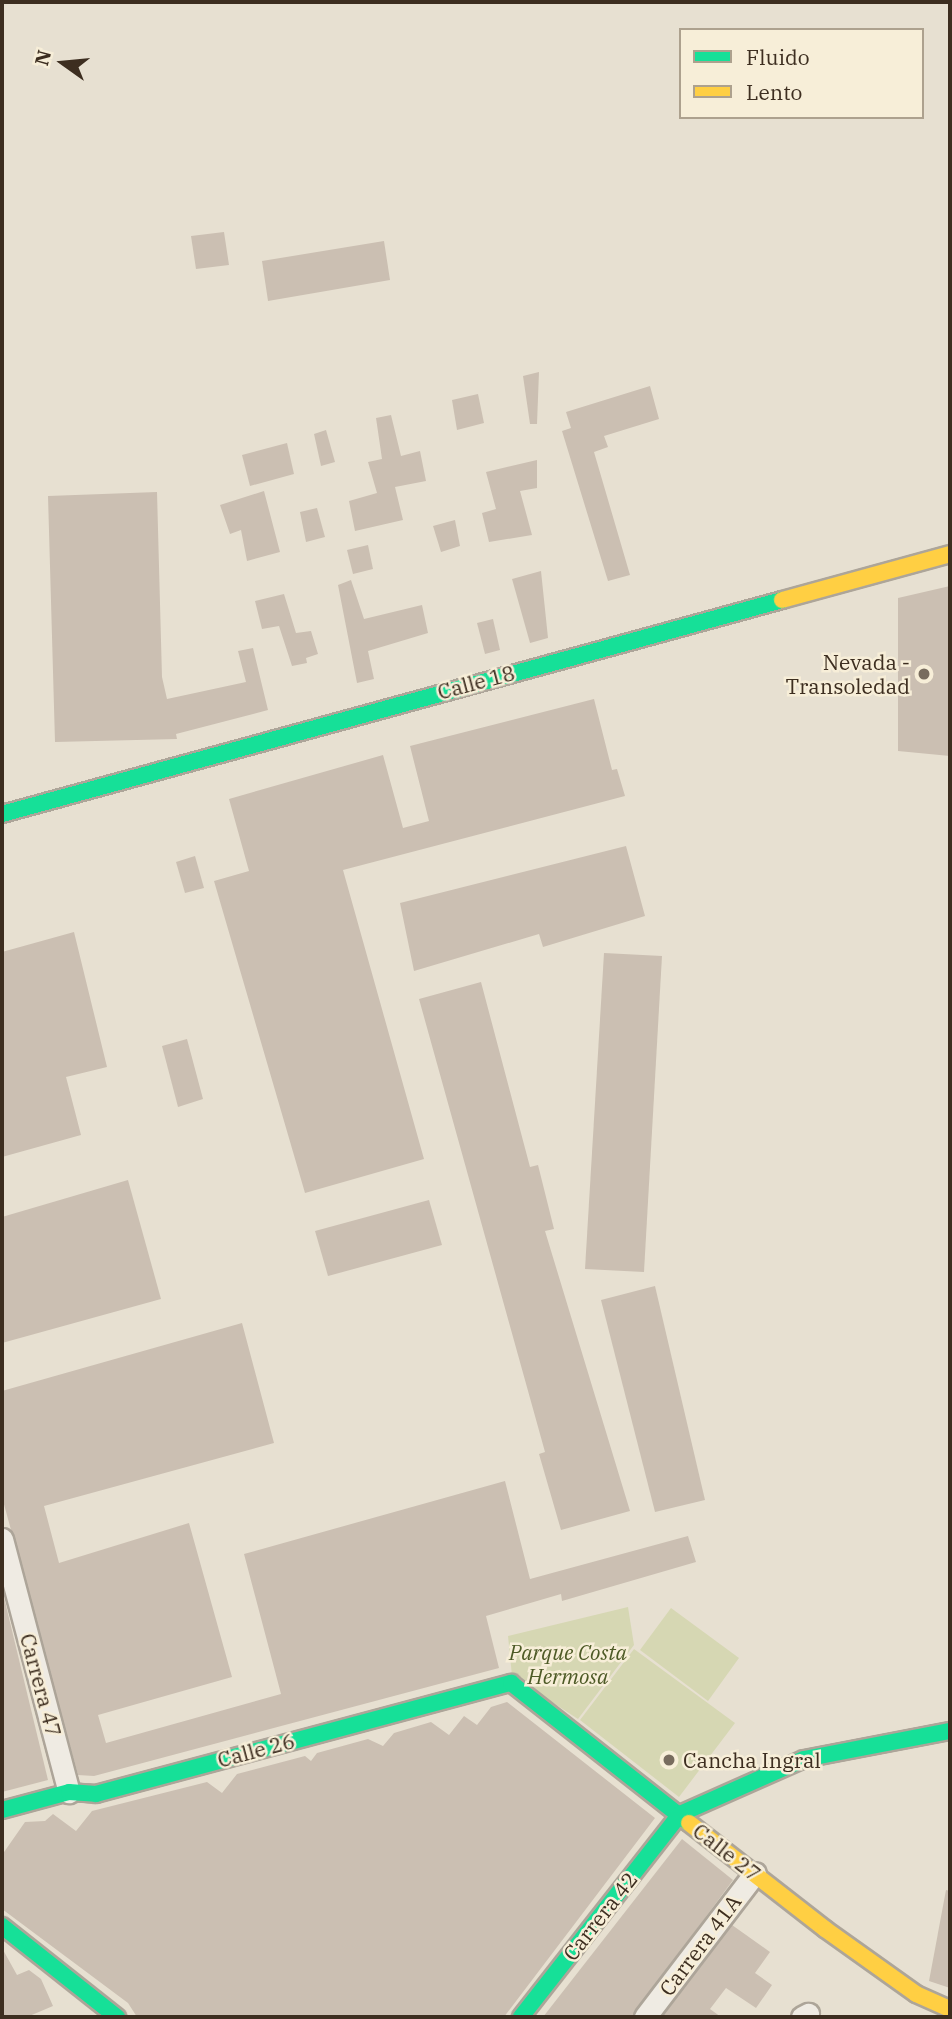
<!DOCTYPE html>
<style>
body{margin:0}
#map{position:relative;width:952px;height:2019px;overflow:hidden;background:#e7e0d1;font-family:"IBM Plex Serif",serif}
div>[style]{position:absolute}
.green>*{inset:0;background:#d6d7b3}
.building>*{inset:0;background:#cbbfb2}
.roads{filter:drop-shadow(2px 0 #ada599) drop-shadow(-2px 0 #ada599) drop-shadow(0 2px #ada599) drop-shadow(0 -2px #ada599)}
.street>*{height:21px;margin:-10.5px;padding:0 10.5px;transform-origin:10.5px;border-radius:10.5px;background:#efebe3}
.fast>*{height:16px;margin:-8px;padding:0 8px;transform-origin:8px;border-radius:8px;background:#16e098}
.slow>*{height:16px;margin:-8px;padding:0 8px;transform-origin:8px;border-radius:8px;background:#ffcf43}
.dots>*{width:19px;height:19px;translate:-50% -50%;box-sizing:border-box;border:4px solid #f7eed8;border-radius:50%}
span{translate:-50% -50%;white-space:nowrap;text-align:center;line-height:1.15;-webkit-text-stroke:5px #f7eed8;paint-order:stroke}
.poi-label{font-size:21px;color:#3d2e20}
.right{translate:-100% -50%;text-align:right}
.left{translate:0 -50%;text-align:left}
.street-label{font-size:21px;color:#3d2e20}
.park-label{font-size:21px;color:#4d5a26;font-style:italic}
.frame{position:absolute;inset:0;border:4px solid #3d2e20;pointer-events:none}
.legend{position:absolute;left:679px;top:28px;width:245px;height:91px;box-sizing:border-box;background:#f7eed8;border:2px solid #ada18e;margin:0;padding:9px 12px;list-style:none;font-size:21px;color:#3d2e20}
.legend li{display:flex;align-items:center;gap:14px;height:35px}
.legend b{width:35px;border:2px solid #ada18e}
.north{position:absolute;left:28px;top:28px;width:70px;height:70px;-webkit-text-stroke:5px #f7eed8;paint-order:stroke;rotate:285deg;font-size:19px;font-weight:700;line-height:28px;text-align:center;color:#3d2e20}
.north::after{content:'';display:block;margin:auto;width:24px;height:32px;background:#3d2e20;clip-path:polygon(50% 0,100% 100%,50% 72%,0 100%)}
</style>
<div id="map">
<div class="green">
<div style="clip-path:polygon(628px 1607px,634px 1645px,578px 1719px,512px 1676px,508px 1636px)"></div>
<div style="clip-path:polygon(671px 1608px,739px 1658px,708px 1701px,640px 1650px)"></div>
<div style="clip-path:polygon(634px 1649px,735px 1723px,679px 1797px,580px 1720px)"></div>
</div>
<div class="building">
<div style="clip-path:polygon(224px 232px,229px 265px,196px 269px,191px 236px)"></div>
<div style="clip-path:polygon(384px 241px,390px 280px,268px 301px,262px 261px)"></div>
<div style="clip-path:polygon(539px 372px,537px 424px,530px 424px,523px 376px)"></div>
<div style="clip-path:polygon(650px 386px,659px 419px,604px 436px,608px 447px,594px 452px,630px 575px,608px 581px,562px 431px,571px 428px,566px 412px)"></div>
<div style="clip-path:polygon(478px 394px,484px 423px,457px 430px,452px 400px)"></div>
<div style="clip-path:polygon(391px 415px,401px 456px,420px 451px,426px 481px,395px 487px,403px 520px,355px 531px,349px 501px,377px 493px,368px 462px,382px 459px,376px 418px)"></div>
<div style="clip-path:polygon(326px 430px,335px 462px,321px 466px,314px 434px)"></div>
<div style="clip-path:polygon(287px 443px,294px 474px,250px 486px,242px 455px)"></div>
<div style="clip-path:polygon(537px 460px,537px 488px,520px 491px,532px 535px,489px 542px,482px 513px,496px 509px,486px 472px)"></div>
<div style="clip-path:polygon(264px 491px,280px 552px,247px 561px,241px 530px,230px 534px,220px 505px)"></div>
<div style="clip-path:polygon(157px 492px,162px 677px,167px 699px,246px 682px,238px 651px,253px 648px,268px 710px,176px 734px,177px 739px,55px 742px,48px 496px)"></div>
<div style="clip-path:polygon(317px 508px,325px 537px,306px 542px,300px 512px)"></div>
<div style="clip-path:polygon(455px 520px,460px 546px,441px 552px,433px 526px)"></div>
<div style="clip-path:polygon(368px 545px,373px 569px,353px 574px,347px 550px)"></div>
<div style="clip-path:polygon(541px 571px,548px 638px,530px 643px,512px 579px)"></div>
<div style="clip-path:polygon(351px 580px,364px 619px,422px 605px,428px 633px,368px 651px,374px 679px,357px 683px,338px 585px)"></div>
<div style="clip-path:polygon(950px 586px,950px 756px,898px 751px,898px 598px)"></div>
<div style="clip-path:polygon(284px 594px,296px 633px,311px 631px,318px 654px,306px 658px,307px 663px,292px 666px,279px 626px,262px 629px,255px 601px)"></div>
<div style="clip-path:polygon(493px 619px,500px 650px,485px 654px,477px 623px)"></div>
<div style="clip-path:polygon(594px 699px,612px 770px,617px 769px,625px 796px,343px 870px,424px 1159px,305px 1193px,214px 881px,249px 871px,229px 799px,383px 755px,403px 828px,429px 821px,410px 746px)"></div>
<div style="clip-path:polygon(626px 846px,645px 916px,543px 947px,539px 934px,414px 971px,400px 903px)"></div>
<div style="clip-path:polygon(195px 856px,204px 888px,185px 893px,176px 862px)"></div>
<div style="clip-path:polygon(74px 932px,107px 1067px,66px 1077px,81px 1135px,2px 1157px,2px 952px)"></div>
<div style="clip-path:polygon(604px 953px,662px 956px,644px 1272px,585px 1269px)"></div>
<div style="clip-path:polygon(481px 982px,530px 1167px,538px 1165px,554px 1229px,545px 1231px,630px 1511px,561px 1530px,539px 1454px,545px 1452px,419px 999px)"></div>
<div style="clip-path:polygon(187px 1039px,203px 1099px,178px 1107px,162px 1046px)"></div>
<div style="clip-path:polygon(128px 1180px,161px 1299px,2px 1343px,2px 1217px)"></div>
<div style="clip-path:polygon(429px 1200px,442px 1245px,328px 1276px,315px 1231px)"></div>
<div style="clip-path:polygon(655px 1286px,705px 1500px,655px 1512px,601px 1300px)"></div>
<div style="clip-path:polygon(242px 1323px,274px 1443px,44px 1506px,59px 1563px,189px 1523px,232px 1677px,98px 1715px,106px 1743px,281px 1694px,244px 1554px,505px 1481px,530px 1579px,688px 1536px,696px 1562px,562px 1601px,561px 1594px,486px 1616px,499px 1668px,94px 1776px,78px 1775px,2px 1497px,2px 1391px)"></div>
<div style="clip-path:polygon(2px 1589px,48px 1780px,2px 1792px)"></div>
<div style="clip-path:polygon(507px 1702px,655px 1818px,504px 2017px,137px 2017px,128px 2003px,2px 1909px,2px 1855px,25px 1822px,45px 1821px,53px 1814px,76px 1831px,92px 1811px,207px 1782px,222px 1793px,237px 1774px,305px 1756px,311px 1761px,317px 1753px,368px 1739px,383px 1746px,394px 1733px,431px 1722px,449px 1735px,464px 1716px,477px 1725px,491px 1707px)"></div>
<div style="clip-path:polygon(682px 1839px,733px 1880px,632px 2017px,543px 2017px)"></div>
<div style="clip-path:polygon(946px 1890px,950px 1891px,950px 1988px,929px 1981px)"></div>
<div style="clip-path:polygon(732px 1925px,770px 1952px,755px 1973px,772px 1985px,756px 2008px,726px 1988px,710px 2009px,721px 2017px,661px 2017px)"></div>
<div style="clip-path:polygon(2px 1948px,17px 1975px,29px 1970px,41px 1979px,53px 2006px,27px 2017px,2px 2017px)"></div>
</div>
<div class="roads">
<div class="street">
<div style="left:2px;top:1539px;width:262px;rotate:75.2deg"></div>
<div style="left:645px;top:2017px;width:181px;rotate:-52.6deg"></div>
<div style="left:802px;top:2017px;width:7px;rotate:-27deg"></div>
</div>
<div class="fast">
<div style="left:2px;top:814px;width:809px;rotate:-15.34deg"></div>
<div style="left:2px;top:1810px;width:69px;rotate:-15deg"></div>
<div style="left:69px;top:1792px;width:27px;rotate:4deg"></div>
<div style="left:96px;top:1794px;width:430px;rotate:-15deg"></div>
<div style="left:511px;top:1683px;width:226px;rotate:38.2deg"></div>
<div style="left:680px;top:1814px;width:136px;rotate:-23.9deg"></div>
<div style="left:804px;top:1759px;width:149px;rotate:-10.9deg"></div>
<div style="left:2px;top:1926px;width:147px;rotate:38.4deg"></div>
<div style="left:521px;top:2017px;width:258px;rotate:-51.9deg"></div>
</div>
<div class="slow">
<div style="left:782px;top:600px;width:174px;rotate:-15.3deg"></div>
<div style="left:689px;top:1823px;width:172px;rotate:37.9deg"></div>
<div style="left:825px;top:1929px;width:112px;rotate:35.5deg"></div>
<div style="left:916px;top:1994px;width:37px;rotate:24deg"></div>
</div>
</div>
<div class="dots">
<div style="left:924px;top:674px;background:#786c5e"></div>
<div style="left:669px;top:1760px;background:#786c5e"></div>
</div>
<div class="poi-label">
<span class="right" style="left:910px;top:674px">Nevada -<br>Transoledad</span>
<span class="left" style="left:683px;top:1760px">Cancha Ingral</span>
</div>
<div class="street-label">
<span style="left:476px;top:682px;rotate:-15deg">Calle 18</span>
<span style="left:41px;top:1685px;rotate:75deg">Carrera 47</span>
<span style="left:256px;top:1750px;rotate:-15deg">Calle 26</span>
<span style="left:727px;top:1852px;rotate:38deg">Calle 27</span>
<span style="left:600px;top:1916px;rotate:-52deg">Carrera 42</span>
<span style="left:700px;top:1945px;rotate:-53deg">Carrera 41A</span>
</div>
<div class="park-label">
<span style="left:568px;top:1664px">Parque Costa<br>Hermosa</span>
</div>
<div class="frame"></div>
<ul class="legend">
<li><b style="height:9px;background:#16e098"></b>Fluido</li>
<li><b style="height:9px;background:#ffcf43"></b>Lento</li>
</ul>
<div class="north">N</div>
</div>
